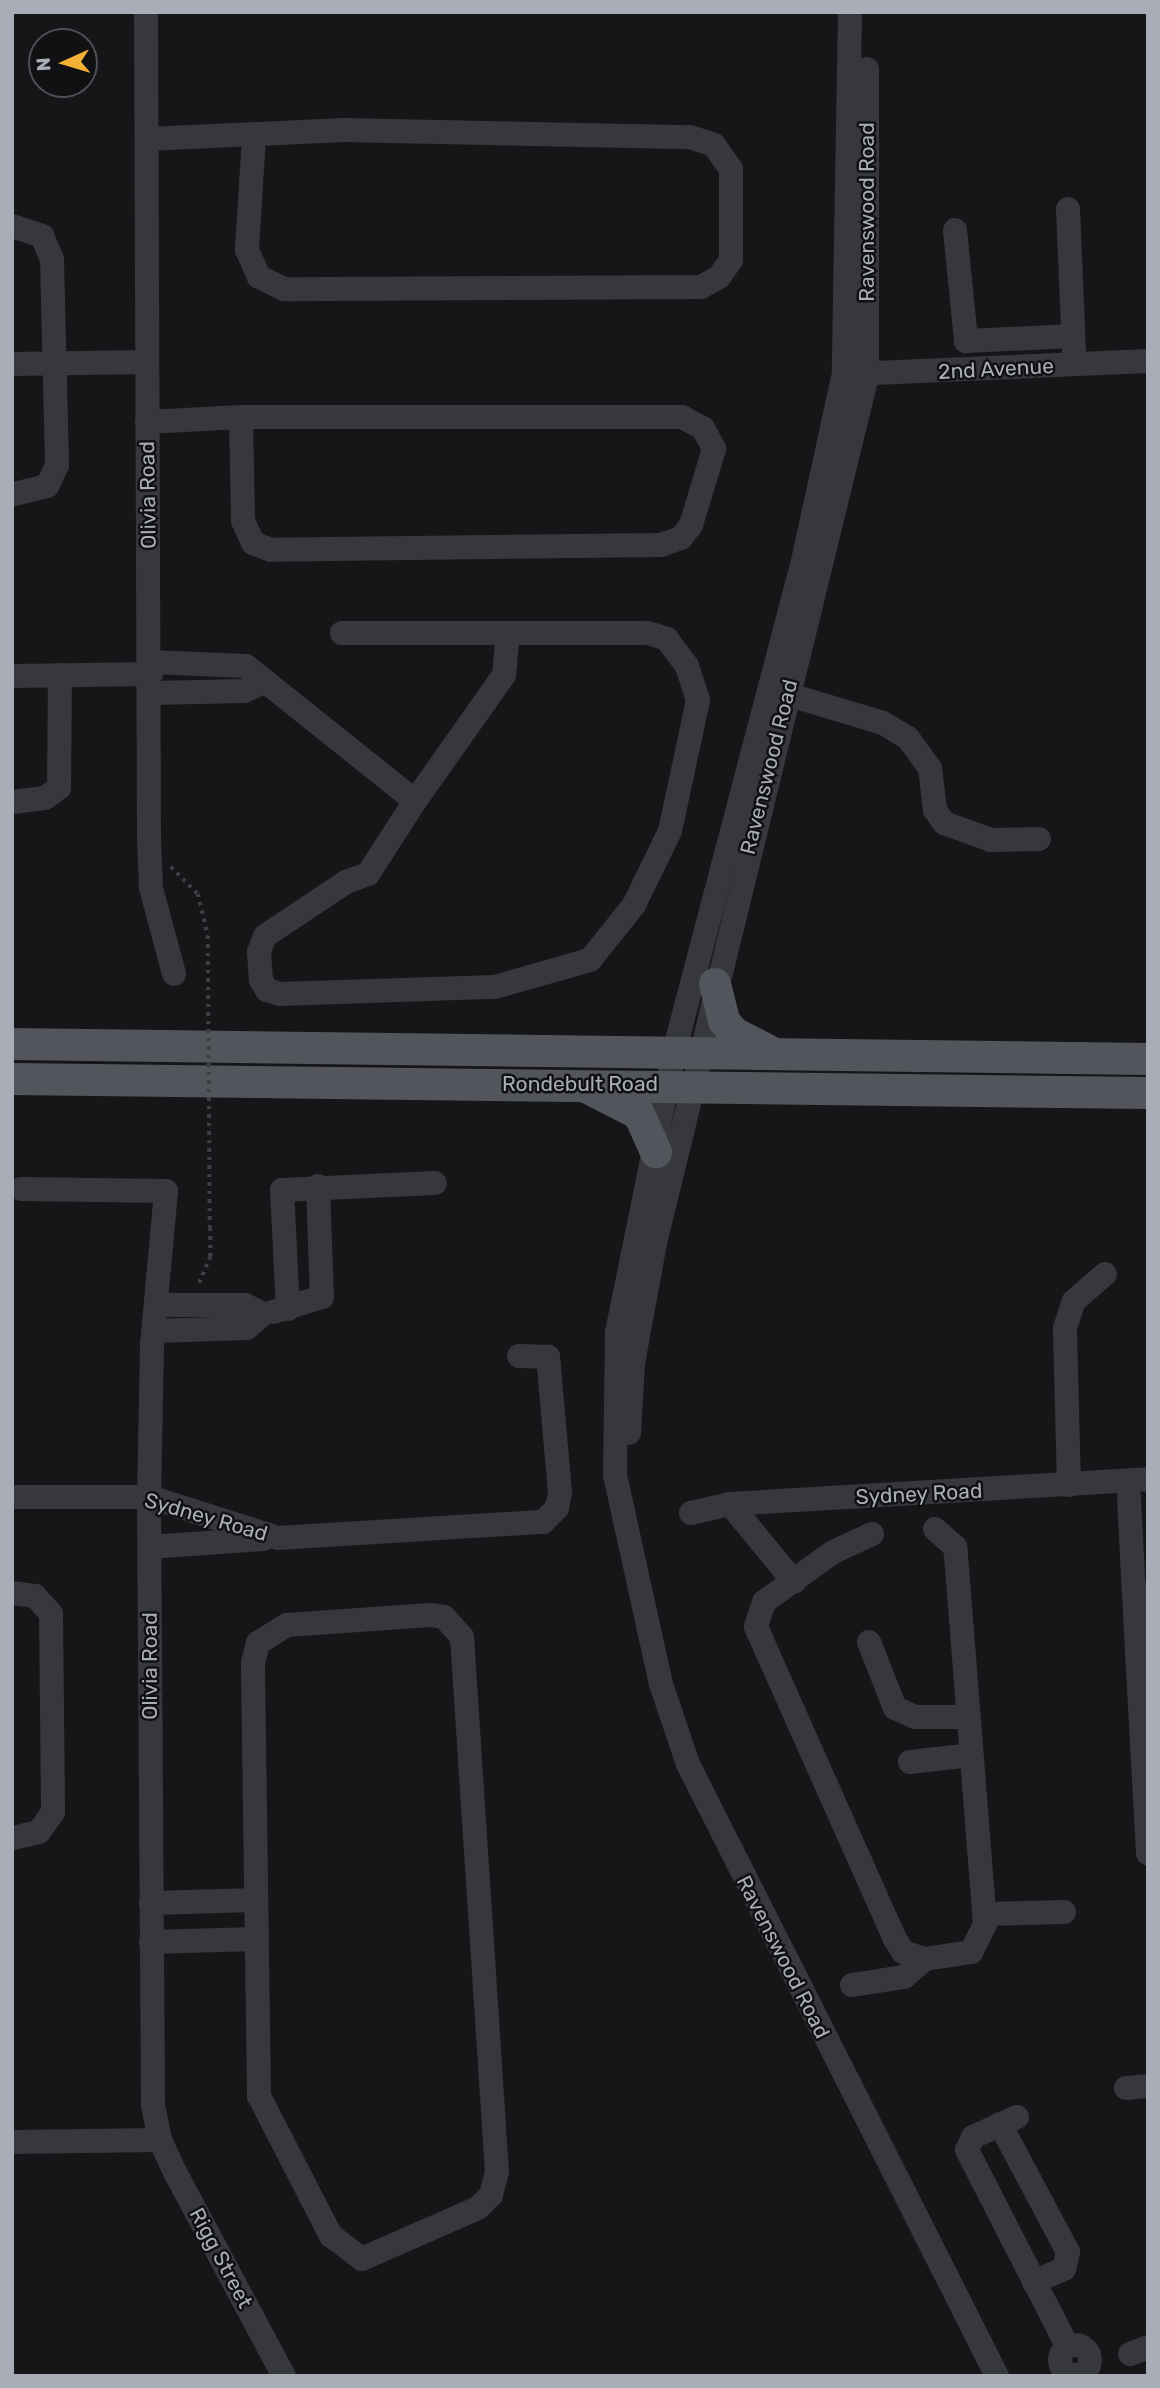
<!DOCTYPE html>
<style>
body{margin:0}
#map{position:relative;width:1160px;height:2388px;overflow:hidden;background:#161618;font-family:Rubik,sans-serif}
div>[style]{position:absolute}
.path>*{height:3.5px;margin-top:-1.75px;transform-origin:0;background:repeating-linear-gradient(90deg,#3d3f44 0 3.5px,transparent 0 8.5px)}
.minor>*{height:24px;margin:-12px;padding:0 12px;transform-origin:12px;border-radius:12px;background:#37383d}
.minor>.ring{margin:-12px;padding:0;box-sizing:content-box;background:none;border:24px solid #37383d;border-radius:50%}
.major>*{height:32px;margin:-16px;padding:0 16px;transform-origin:16px;border-radius:16px;background:#53555c}
.path-bridge>*{height:3.5px;margin-top:-1.75px;transform-origin:0;background:repeating-linear-gradient(90deg,#3d3f44 0 3.5px,transparent 0 8.5px)}
span{translate:-50% -50%;white-space:nowrap;text-align:center;line-height:1.15;-webkit-text-stroke:5px #111113;paint-order:stroke}
.street-label{font-size:21px;color:#a8adb8}
.frame{position:absolute;inset:0;border:14px solid #a8adb8;pointer-events:none}
.north{position:absolute;left:28px;top:28px;width:70px;height:70px;box-sizing:border-box;background:#111113;border:2px solid #4d4f55;border-radius:50%;rotate:266deg;font-size:19px;font-weight:700;line-height:28px;text-align:center;color:#a8adb8}
.north::after{content:'';display:block;margin:auto;width:24px;height:32px;background:#f2b134;clip-path:polygon(50% 0,100% 100%,50% 72%,0 100%)}
</style>
<div id="map">
<div class="path">
<div style="left:171px;top:867px;width:38px;rotate:45deg"></div>
<div style="left:198px;top:894px;width:43px;rotate:76.6deg"></div>
<div style="left:199px;top:1283px;width:28px;rotate:-67deg"></div>
<div style="left:210px;top:1257px;width:29px;rotate:-90deg"></div>
</div>
<div class="minor">
<div style="left:146px;top:12px;width:825px;rotate:89.79deg"></div>
<div style="left:149px;top:837px;width:51px;rotate:87.8deg"></div>
<div style="left:151px;top:888px;width:89px;rotate:75deg"></div>
<div style="left:850px;top:12px;width:361px;rotate:91deg"></div>
<div style="left:844px;top:373px;width:192px;rotate:102.3deg"></div>
<div style="left:803px;top:561px;width:508px;rotate:104.72deg"></div>
<div style="left:674px;top:1052px;width:286px;rotate:101.5deg"></div>
<div style="left:617px;top:1332px;width:143px;rotate:90.8deg"></div>
<div style="left:615px;top:1475px;width:214px;rotate:77.6deg"></div>
<div style="left:661px;top:1684px;width:84px;rotate:71.4deg"></div>
<div style="left:688px;top:1764px;width:686px;rotate:63.21deg"></div>
<div style="left:147px;top:139px;width:196px;rotate:-2.6deg"></div>
<div style="left:343px;top:130px;width:347px;rotate:1.2deg"></div>
<div style="left:690px;top:137px;width:25px;rotate:18deg"></div>
<div style="left:714px;top:145px;width:29px;rotate:55deg"></div>
<div style="left:731px;top:169px;width:91px;rotate:90deg"></div>
<div style="left:731px;top:260px;width:21px;rotate:125deg"></div>
<div style="left:719px;top:277px;width:21px;rotate:151deg"></div>
<div style="left:701px;top:287px;width:417px;rotate:179.7deg"></div>
<div style="left:284px;top:289px;width:28px;rotate:-154deg"></div>
<div style="left:259px;top:277px;width:30px;rotate:-114deg"></div>
<div style="left:247px;top:250px;width:115px;rotate:-86.5deg"></div>
<div style="left:1068px;top:209px;width:145px;rotate:87.6deg"></div>
<div style="left:12px;top:226px;width:32px;rotate:18deg"></div>
<div style="left:42px;top:236px;width:25px;rotate:67deg"></div>
<div style="left:52px;top:259px;width:206px;rotate:88.6deg"></div>
<div style="left:57px;top:465px;width:23px;rotate:115deg"></div>
<div style="left:47px;top:486px;width:36px;rotate:166deg"></div>
<div style="left:955px;top:230px;width:112px;rotate:84.3deg"></div>
<div style="left:966px;top:341px;width:107px;rotate:-2.7deg"></div>
<div style="left:12px;top:364px;width:135px;rotate:-0.8deg"></div>
<div style="left:851px;top:374px;width:297px;rotate:-2.5deg"></div>
<div style="left:147px;top:422px;width:94px;rotate:-3deg"></div>
<div style="left:241px;top:417px;width:441px"></div>
<div style="left:682px;top:417px;width:24px;rotate:28deg"></div>
<div style="left:703px;top:428px;width:24px;rotate:62deg"></div>
<div style="left:714px;top:449px;width:79px;rotate:106.8deg"></div>
<div style="left:691px;top:525px;width:16px;rotate:128deg"></div>
<div style="left:681px;top:538px;width:21px;rotate:161deg"></div>
<div style="left:661px;top:545px;width:390px;rotate:179.3deg"></div>
<div style="left:271px;top:550px;width:19px;rotate:-159deg"></div>
<div style="left:253px;top:543px;width:24px;rotate:-114deg"></div>
<div style="left:243px;top:521px;width:104px;rotate:-91.1deg"></div>
<div style="left:342px;top:633px;width:166px"></div>
<div style="left:151px;top:662px;width:95px;rotate:2.4deg"></div>
<div style="left:246px;top:666px;width:216px;rotate:38.6deg"></div>
<div style="left:415px;top:801px;width:87px;rotate:122.8deg"></div>
<div style="left:368px;top:874px;width:23px;rotate:160deg"></div>
<div style="left:346px;top:882px;width:97px;rotate:146.3deg"></div>
<div style="left:265px;top:936px;width:17px;rotate:111deg"></div>
<div style="left:259px;top:952px;width:28px;rotate:86deg"></div>
<div style="left:261px;top:980px;width:12px;rotate:59deg"></div>
<div style="left:267px;top:990px;width:14px;rotate:17deg"></div>
<div style="left:280px;top:994px;width:215px;rotate:-1.9deg"></div>
<div style="left:495px;top:987px;width:99px;rotate:-15.9deg"></div>
<div style="left:590px;top:960px;width:70px;rotate:-51.3deg"></div>
<div style="left:634px;top:905px;width:82px;rotate:-64.1deg"></div>
<div style="left:670px;top:831px;width:134px;rotate:-77.9deg"></div>
<div style="left:698px;top:700px;width:36px;rotate:-108deg"></div>
<div style="left:687px;top:666px;width:34px;rotate:-127deg"></div>
<div style="left:667px;top:639px;width:20px;rotate:-162deg"></div>
<div style="left:648px;top:633px;width:140px;rotate:180deg"></div>
<div style="left:508px;top:633px;width:42px;rotate:95.4deg"></div>
<div style="left:504px;top:675px;width:154px;rotate:125.2deg"></div>
<div style="left:12px;top:676px;width:139px;rotate:-0.8deg"></div>
<div style="left:773px;top:690px;width:115px;rotate:16.7deg"></div>
<div style="left:883px;top:723px;width:29px;rotate:31deg"></div>
<div style="left:908px;top:738px;width:37px;rotate:54deg"></div>
<div style="left:930px;top:768px;width:42px;rotate:83.2deg"></div>
<div style="left:935px;top:810px;width:16px;rotate:55deg"></div>
<div style="left:944px;top:823px;width:50px;rotate:19.9deg"></div>
<div style="left:991px;top:840px;width:48px;rotate:-1.2deg"></div>
<div style="left:151px;top:693px;width:93px;rotate:-1.2deg"></div>
<div style="left:244px;top:691px;width:20px;rotate:-24deg"></div>
<div style="left:12px;top:802px;width:33px;rotate:-7deg"></div>
<div style="left:45px;top:798px;width:17px;rotate:-36deg"></div>
<div style="left:59px;top:788px;width:113px;rotate:-89.5deg"></div>
<div style="left:21px;top:1189px;width:145px;rotate:0.8deg"></div>
<div style="left:166px;top:1191px;width:155px;rotate:95.2deg"></div>
<div style="left:152px;top:1345px;width:152px;rotate:91.1deg"></div>
<div style="left:149px;top:1497px;width:609px;rotate:89.62deg"></div>
<div style="left:153px;top:2106px;width:35px;rotate:78deg"></div>
<div style="left:160px;top:2140px;width:38px;rotate:65deg"></div>
<div style="left:176px;top:2174px;width:229px;rotate:61.9deg"></div>
<div style="left:288px;top:1309px;width:119px;rotate:-92.9deg"></div>
<div style="left:282px;top:1190px;width:153px;rotate:-2.6deg"></div>
<div style="left:273px;top:1312px;width:51px;rotate:-17deg"></div>
<div style="left:322px;top:1297px;width:111px;rotate:-92.1deg"></div>
<div style="left:154px;top:1331px;width:93px;rotate:-1.8deg"></div>
<div style="left:247px;top:1328px;width:21px;rotate:-41deg"></div>
<div style="left:263px;top:1314px;width:20px;rotate:-153deg"></div>
<div style="left:245px;top:1305px;width:87px;rotate:180deg"></div>
<div style="left:629px;top:1433px;width:70px;rotate:-86.7deg"></div>
<div style="left:633px;top:1363px;width:122px;rotate:-79.6deg"></div>
<div style="left:655px;top:1243px;width:893px;rotate:-76.26deg"></div>
<div style="left:867px;top:376px;width:307px;rotate:-90deg"></div>
<div style="left:1069px;top:1485px;width:157px;rotate:-91.5deg"></div>
<div style="left:1065px;top:1328px;width:28px;rotate:-72deg"></div>
<div style="left:1074px;top:1301px;width:41px;rotate:-41.1deg"></div>
<div style="left:12px;top:1497px;width:137px"></div>
<div style="left:149px;top:1497px;width:135px;rotate:17.6deg"></div>
<div style="left:278px;top:1538px;width:265px;rotate:-3.5deg"></div>
<div style="left:543px;top:1522px;width:20px;rotate:-45deg"></div>
<div style="left:557px;top:1508px;width:15px;rotate:-79deg"></div>
<div style="left:560px;top:1493px;width:137px;rotate:-95deg"></div>
<div style="left:548px;top:1357px;width:29px;rotate:-178deg"></div>
<div style="left:1129px;top:1497px;width:98px;rotate:87.1deg"></div>
<div style="left:1134px;top:1595px;width:14px;rotate:-4deg"></div>
<div style="left:730px;top:1504px;width:101px;rotate:50.6deg"></div>
<div style="left:691px;top:1513px;width:40px;rotate:-13deg"></div>
<div style="left:730px;top:1504px;width:419px;rotate:-3.4deg"></div>
<div style="left:872px;top:1534px;width:43px;rotate:155.2deg"></div>
<div style="left:833px;top:1552px;width:85px;rotate:144.1deg"></div>
<div style="left:764px;top:1602px;width:26px;rotate:108deg"></div>
<div style="left:756px;top:1627px;width:342px;rotate:66deg"></div>
<div style="left:895px;top:1939px;width:15px;rotate:58deg"></div>
<div style="left:903px;top:1952px;width:23px;rotate:18deg"></div>
<div style="left:925px;top:1959px;width:47px;rotate:-8.7deg"></div>
<div style="left:971px;top:1952px;width:31px;rotate:-63deg"></div>
<div style="left:985px;top:1924px;width:378px;rotate:-94.5deg"></div>
<div style="left:955px;top:1547px;width:27px;rotate:-138deg"></div>
<div style="left:150px;top:1547px;width:113px;rotate:-4deg"></div>
<div style="left:12px;top:1593px;width:23px;rotate:7deg"></div>
<div style="left:35px;top:1596px;width:24px;rotate:48deg"></div>
<div style="left:51px;top:1614px;width:198px;rotate:89.4deg"></div>
<div style="left:53px;top:1812px;width:24px;rotate:125deg"></div>
<div style="left:39px;top:1832px;width:28px;rotate:167deg"></div>
<div style="left:1134px;top:1595px;width:259px;rotate:86.9deg"></div>
<div style="left:430px;top:1615px;width:14px;rotate:8deg"></div>
<div style="left:444px;top:1617px;width:27px;rotate:48deg"></div>
<div style="left:462px;top:1637px;width:536px;rotate:86.26deg"></div>
<div style="left:497px;top:2172px;width:24px;rotate:105deg"></div>
<div style="left:491px;top:2195px;width:18px;rotate:135deg"></div>
<div style="left:478px;top:2208px;width:127px;rotate:156.3deg"></div>
<div style="left:362px;top:2259px;width:39px;rotate:-143deg"></div>
<div style="left:331px;top:2236px;width:157px;rotate:-117.2deg"></div>
<div style="left:259px;top:2096px;width:433px;rotate:-90.8deg"></div>
<div style="left:253px;top:1663px;width:21px;rotate:-76deg"></div>
<div style="left:258px;top:1643px;width:34px;rotate:-32deg"></div>
<div style="left:287px;top:1625px;width:143px;rotate:-4deg"></div>
<div style="left:869px;top:1642px;width:71px;rotate:68.5deg"></div>
<div style="left:895px;top:1708px;width:22px;rotate:24deg"></div>
<div style="left:915px;top:1717px;width:52px"></div>
<div style="left:910px;top:1762px;width:61px;rotate:-6.5deg"></div>
<div style="left:151px;top:1903px;width:105px;rotate:-1.6deg"></div>
<div style="left:985px;top:1914px;width:79px;rotate:-1.5deg"></div>
<div style="left:151px;top:1942px;width:104px;rotate:-1.7deg"></div>
<div style="left:852px;top:1985px;width:53px;rotate:-8.7deg"></div>
<div style="left:904px;top:1977px;width:28px;rotate:-41deg"></div>
<div style="left:1126px;top:2088px;width:22px;rotate:-5deg"></div>
<div style="left:1017px;top:2117px;width:48px;rotate:155.6deg"></div>
<div style="left:973px;top:2137px;width:14px;rotate:115deg"></div>
<div style="left:967px;top:2150px;width:221px;rotate:62.9deg"></div>
<div style="left:1000px;top:2124px;width:145px;rotate:62deg"></div>
<div style="left:1068px;top:2252px;width:17px;rotate:103deg"></div>
<div style="left:1064px;top:2269px;width:33px;rotate:157deg"></div>
<div style="left:12px;top:2142px;width:148px;rotate:-0.8deg"></div>
<div class="ring" style="left:1060px;top:2345px;width:6px;height:6px"></div>
<div style="left:1130px;top:2354px;width:19px;rotate:-21deg"></div>
</div>
<div class="major">
<div style="left:715px;top:984px;width:38px;rotate:76deg"></div>
<div style="left:724px;top:1021px;width:16px;rotate:50deg"></div>
<div style="left:734px;top:1033px;width:39px;rotate:27deg"></div>
<div style="left:12px;top:1044px;width:1136px;rotate:0.76deg"></div>
<div style="left:12px;top:1079px;width:1136px;rotate:0.71deg"></div>
<div style="left:588px;top:1088px;width:57px;rotate:27deg"></div>
<div style="left:639px;top:1114px;width:42px;rotate:65.9deg"></div>
</div>
<div class="path-bridge">
<div style="left:208px;top:936px;width:292px;rotate:89.6deg"></div>
</div>
<div class="street-label">
<span style="left:867px;top:212px;rotate:-90deg">Ravenswood Road</span>
<span style="left:996px;top:369px;rotate:-3deg">2nd Avenue</span>
<span style="left:148px;top:495px;rotate:-91deg">Olivia Road</span>
<span style="left:769px;top:767px;rotate:-76deg">Ravenswood Road</span>
<span style="left:580px;top:1084px">Rondebult Road</span>
<span style="left:919px;top:1494px;rotate:-3deg">Sydney Road</span>
<span style="left:206px;top:1517px;rotate:16deg">Sydney Road</span>
<span style="left:150px;top:1666px;rotate:-90deg">Olivia Road</span>
<span style="left:783px;top:1957px;rotate:63deg">Ravenswood Road</span>
<span style="left:221px;top:2258px;rotate:62deg">Rigg Street</span>
</div>
<div class="frame"></div>
<div class="north">N</div>
</div>
